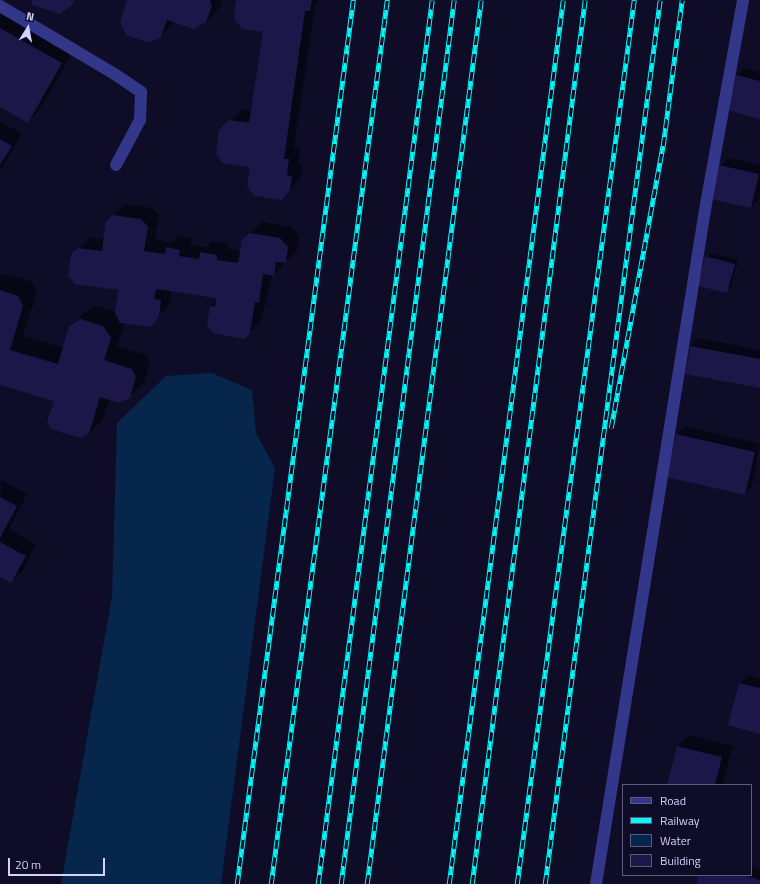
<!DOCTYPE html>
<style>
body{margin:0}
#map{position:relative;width:760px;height:884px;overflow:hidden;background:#0e0c26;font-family:"Titillium Web",sans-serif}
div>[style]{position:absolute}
.water>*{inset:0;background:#06264b}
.shadow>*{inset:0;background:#0007}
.building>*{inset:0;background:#1c1649}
.street>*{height:12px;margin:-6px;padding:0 6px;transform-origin:6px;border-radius:6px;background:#32378a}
.rail>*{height:4.5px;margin-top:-2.25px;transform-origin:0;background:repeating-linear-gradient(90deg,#0e0c26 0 9px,#00fafc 0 18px);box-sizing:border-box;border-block:1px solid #00fafc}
span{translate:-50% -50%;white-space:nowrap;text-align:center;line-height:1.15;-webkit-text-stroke:3px #0e0c26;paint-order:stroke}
.legend{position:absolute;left:622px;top:784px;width:130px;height:92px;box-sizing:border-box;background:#0e0c26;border:1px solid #5c5b7d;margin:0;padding:5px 7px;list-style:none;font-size:12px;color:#d2d1ff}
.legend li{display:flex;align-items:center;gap:8px;height:20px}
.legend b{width:20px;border:1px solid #5c5b7d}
.north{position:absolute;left:8px;top:8px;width:40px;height:40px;-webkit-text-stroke:3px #0e0c26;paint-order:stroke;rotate:11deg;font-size:11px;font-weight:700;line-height:16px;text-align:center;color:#d2d1ff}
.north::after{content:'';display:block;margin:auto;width:14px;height:18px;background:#d2d1ff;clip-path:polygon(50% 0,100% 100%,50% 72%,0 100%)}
.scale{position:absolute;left:8px;top:858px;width:97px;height:18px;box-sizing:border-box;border:2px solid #d2d1ff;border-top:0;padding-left:5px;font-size:12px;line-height:14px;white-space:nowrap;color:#d2d1ff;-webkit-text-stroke:3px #0e0c26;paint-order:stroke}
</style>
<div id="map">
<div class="water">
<div style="clip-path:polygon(212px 373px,252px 390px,256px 433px,275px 468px,221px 884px,61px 884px,112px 596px,117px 423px,166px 376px)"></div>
</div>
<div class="shadow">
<div style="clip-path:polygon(128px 0,222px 0,220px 7px,206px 22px,175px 21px,160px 36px)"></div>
<div style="clip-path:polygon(237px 0,320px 0,315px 5px,294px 148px,300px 148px,298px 164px,303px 164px,301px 177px,282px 199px,255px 123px,231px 120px,242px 109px,252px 111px,264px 31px)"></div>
<div style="clip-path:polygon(0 10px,73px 52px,39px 110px,28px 122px,0 106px)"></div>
<div style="clip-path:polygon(745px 68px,760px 72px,760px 118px,737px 75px)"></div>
<div style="clip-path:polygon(0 121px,22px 134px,0 171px)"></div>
<div style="clip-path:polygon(728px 158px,760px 165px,760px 193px,759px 199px,751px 207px,720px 166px)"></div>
<div style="clip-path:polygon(125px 204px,152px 208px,159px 215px,155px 240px,173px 242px,178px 236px,191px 238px,190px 245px,207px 247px,212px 241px,228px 244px,228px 249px,241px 251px,243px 240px,262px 222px,291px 227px,299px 236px,297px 251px,272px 275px,261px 321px,244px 338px,211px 307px,217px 297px,171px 290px,170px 304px,150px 326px,125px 322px,117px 346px,146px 355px,150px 362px,144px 383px,129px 397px,109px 399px,103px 419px,89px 433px,55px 401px,0 384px,0 276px,6px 274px,32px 282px,37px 291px,23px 336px,64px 348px,70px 327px,85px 312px,96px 306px,116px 312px,119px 290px,72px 255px,90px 237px,105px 239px,107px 221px)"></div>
<div style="clip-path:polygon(710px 253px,738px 260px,730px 289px,726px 292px,706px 257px)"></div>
<div style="clip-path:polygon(699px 338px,760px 350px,760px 387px,691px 346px)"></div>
<div style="clip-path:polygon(684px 426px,760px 444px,752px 486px,745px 494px,677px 434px)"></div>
<div style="clip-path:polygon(1px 480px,27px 494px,9px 529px,36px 544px,23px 570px,11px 582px,0 576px)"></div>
<div style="clip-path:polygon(748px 675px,760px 679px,760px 733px,740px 683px)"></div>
<div style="clip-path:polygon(690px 735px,733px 746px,723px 785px,668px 785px,678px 746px)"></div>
<div style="clip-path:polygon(751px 867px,760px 870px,760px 884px,697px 884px,699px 875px,751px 875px)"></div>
</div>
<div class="building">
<div style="clip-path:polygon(31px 0,74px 0,72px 5px,60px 14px,33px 5px)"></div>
<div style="clip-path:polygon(127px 0,210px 0,212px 6px,206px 22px,194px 29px,167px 20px,161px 37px,149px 43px,126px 35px,120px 22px)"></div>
<div style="clip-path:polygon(236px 0,312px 0,310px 11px,305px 11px,284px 159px,289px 159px,287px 175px,292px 176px,290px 190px,282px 200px,255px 196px,247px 187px,250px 167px,222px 163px,216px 153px,219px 130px,229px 120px,249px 123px,263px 32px,242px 29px,234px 19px)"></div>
<div style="clip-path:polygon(0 28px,62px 63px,28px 123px,0 107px)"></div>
<div style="clip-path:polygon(736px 75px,760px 81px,760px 119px,727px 110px)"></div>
<div style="clip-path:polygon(0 139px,12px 146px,0 165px)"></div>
<div style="clip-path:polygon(719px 165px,759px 174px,751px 208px,711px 199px)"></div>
<div style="clip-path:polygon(113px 215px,141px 219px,148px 227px,144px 251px,165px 254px,166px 247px,180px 250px,179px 256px,199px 259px,200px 252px,217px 255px,217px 260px,238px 263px,242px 239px,250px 233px,280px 238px,288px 247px,286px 263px,276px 262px,274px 276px,263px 274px,259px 303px,255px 302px,250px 333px,244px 339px,213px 333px,207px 325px,210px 306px,215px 307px,216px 298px,156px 289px,154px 299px,161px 300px,159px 316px,151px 327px,120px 323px,115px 313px,118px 290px,75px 284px,68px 276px,71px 254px,78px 248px,102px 251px,106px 221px)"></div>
<div style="clip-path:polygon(705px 256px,735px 264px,727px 293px,698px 286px)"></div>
<div style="clip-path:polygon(0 290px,18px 296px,23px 306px,10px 350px,58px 364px,69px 326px,81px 319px,103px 326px,111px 338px,104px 360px,132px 369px,136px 377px,130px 398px,119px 403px,100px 397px,89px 434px,80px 438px,51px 429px,47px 422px,54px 401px,0 385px)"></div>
<div style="clip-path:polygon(690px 346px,760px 359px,760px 388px,685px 374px)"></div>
<div style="clip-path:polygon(676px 434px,755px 452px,745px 495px,666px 477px)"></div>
<div style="clip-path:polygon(0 497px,17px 506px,0 538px)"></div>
<div style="clip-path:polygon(0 542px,26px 556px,11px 583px,0 577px)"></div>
<div style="clip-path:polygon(739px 683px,760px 688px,760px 734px,728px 725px)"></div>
<div style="clip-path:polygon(677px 746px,722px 757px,715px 785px,667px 785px)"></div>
<div style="clip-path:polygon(698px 875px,744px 875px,760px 880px,760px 884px,696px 884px)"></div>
</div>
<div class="street">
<div style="left:0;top:6px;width:131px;rotate:30.7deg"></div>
<div style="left:113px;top:73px;width:34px;rotate:34deg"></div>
<div style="left:141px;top:92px;width:28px;rotate:92deg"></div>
<div style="left:140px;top:120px;width:51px;rotate:118.1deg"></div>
<div style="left:596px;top:884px;width:689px;rotate:-80.81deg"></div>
<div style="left:706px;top:204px;width:207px;rotate:-79.7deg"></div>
</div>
<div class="rail">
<div style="left:611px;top:428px;width:287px;rotate:-79.6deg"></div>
<div style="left:663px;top:146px;width:147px;rotate:-82.6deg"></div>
<div style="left:237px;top:884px;width:892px;rotate:-82.52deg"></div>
<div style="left:271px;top:884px;width:892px;rotate:-82.52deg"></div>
<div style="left:318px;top:884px;width:891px;rotate:-82.65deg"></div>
<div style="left:341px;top:884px;width:891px;rotate:-82.72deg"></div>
<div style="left:367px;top:884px;width:891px;rotate:-82.65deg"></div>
<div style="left:449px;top:884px;width:891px;rotate:-82.65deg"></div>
<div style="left:472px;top:884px;width:891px;rotate:-82.72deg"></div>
<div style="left:517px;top:884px;width:892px;rotate:-82.46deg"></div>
<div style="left:545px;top:884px;width:891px;rotate:-82.59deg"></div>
</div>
<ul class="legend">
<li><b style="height:5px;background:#32378a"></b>Road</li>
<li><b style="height:5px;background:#00fafc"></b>Railway</li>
<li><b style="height:11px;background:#06264b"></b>Water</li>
<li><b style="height:11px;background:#1c1649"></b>Building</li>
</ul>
<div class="north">N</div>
<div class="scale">20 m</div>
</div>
